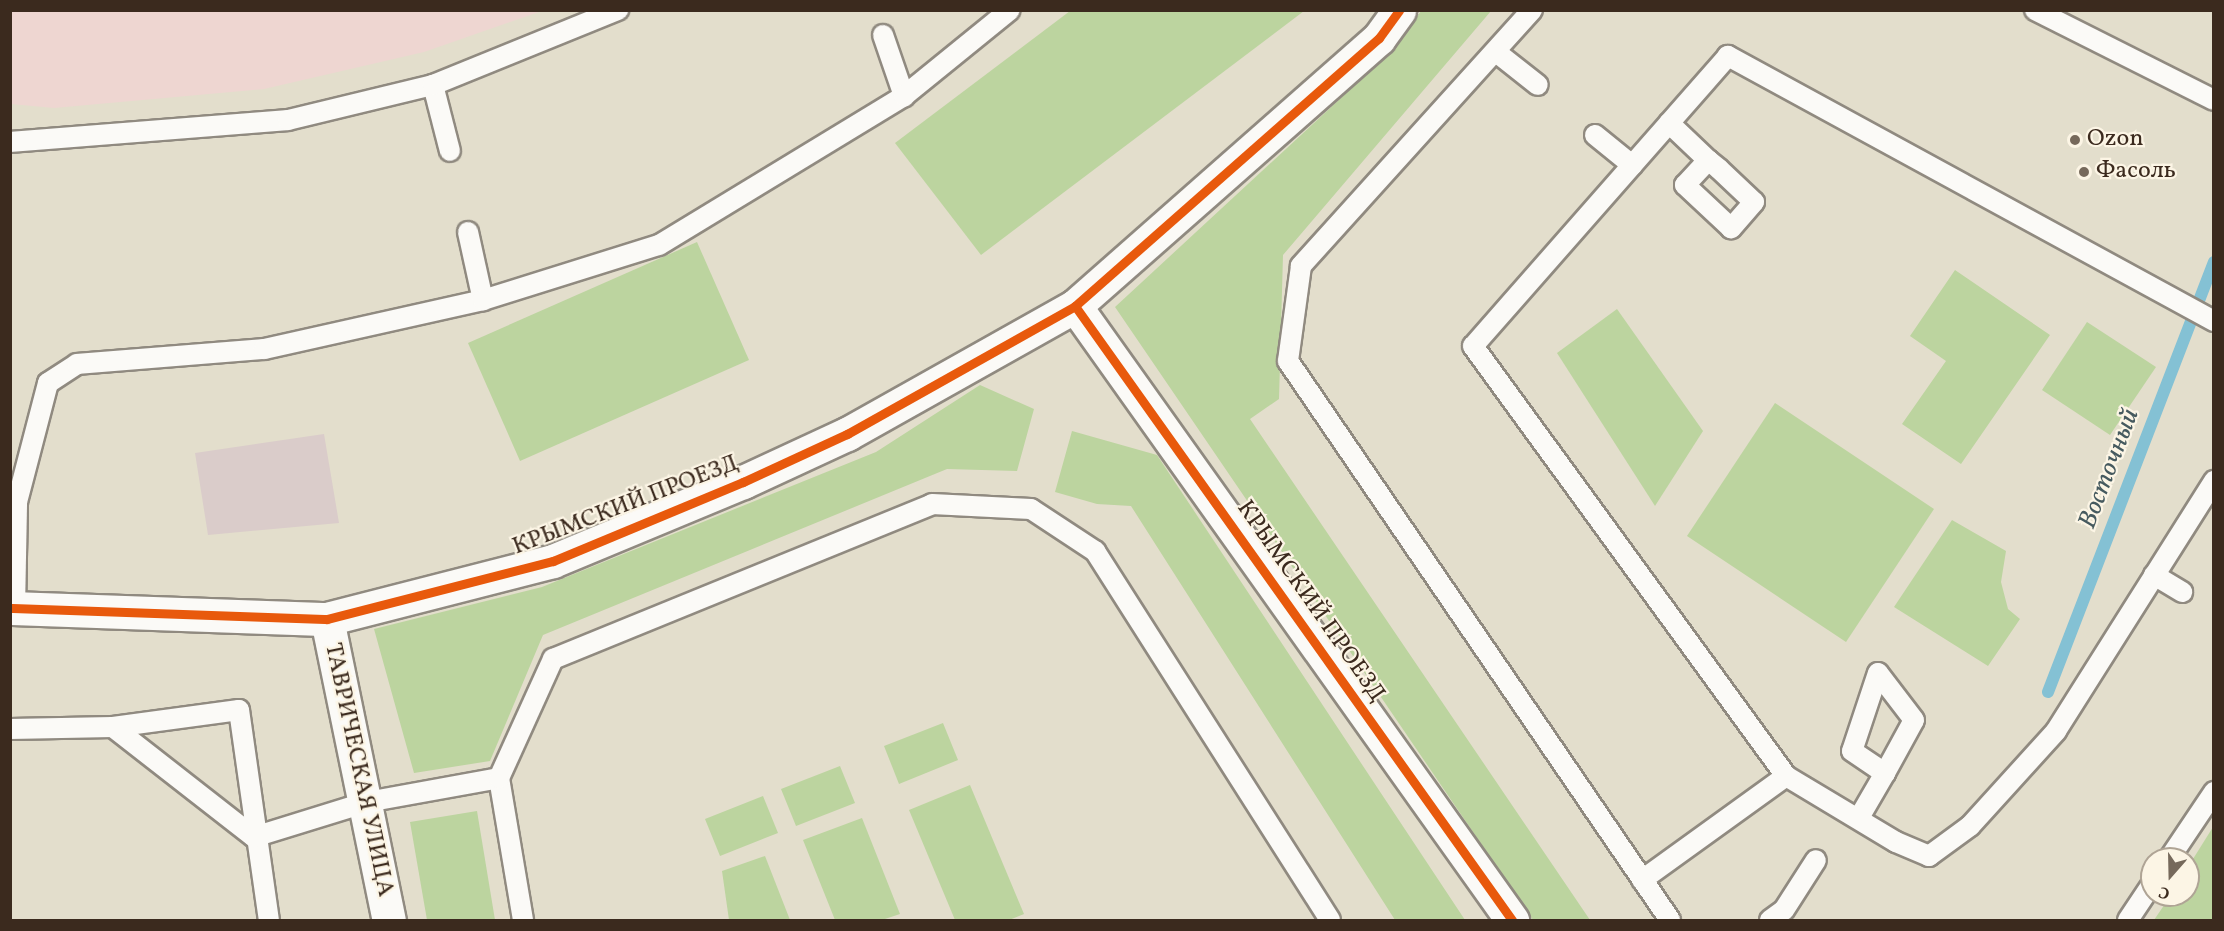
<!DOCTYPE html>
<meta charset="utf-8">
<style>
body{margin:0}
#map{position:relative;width:2224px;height:931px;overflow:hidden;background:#e3decc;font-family:Vollkorn,serif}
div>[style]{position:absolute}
.built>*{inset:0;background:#eed6d1}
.industrial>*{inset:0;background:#daccca}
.green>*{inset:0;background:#bcd49f}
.stream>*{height:12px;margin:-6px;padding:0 6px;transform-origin:6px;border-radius:6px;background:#84c1d4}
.roads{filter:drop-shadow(2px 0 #908a80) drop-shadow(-2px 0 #908a80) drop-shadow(0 2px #908a80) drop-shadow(0 -2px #908a80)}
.service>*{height:20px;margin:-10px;padding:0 10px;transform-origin:10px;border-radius:10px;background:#fbfaf7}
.minor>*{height:33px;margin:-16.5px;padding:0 16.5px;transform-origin:16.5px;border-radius:16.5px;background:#fbfaf7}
.cycleway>*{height:9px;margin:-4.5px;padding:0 4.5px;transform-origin:4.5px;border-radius:4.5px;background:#e8590c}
.dots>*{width:16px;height:16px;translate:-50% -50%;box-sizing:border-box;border:3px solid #fcf5e5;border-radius:50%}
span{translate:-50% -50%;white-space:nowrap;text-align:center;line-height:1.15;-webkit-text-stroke:4.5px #fcf5e5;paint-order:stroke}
.poi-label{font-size:24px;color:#3b2a1e}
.left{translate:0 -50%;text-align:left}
.street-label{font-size:24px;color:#3b2a1e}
.water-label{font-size:26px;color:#465a5f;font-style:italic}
.frame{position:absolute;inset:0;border:12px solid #3b2a1e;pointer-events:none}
.north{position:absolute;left:2140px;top:847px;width:60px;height:60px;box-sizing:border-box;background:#fcf5e5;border:2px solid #afa495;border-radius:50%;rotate:200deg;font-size:16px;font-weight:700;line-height:24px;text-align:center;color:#3b2a1e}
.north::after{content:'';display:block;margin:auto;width:21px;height:27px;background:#76695b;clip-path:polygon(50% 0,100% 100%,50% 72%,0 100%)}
</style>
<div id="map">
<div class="built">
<div style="clip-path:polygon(10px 11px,11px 10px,542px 11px,424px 52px,264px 89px,54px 108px,11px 104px)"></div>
</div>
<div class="industrial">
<div style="clip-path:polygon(324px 434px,339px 523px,208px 535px,195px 453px)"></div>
</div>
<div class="green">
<div style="clip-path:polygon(1070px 11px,1304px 11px,981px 255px,895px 143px)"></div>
<div style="clip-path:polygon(1421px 11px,1491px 11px,1283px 255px,1279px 399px,1250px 419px,1590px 920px,1533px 920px,1115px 307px,1395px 48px)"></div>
<div style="clip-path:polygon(697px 242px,749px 360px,520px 461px,468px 343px)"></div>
<div style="clip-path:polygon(1955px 270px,2050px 335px,1961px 464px,1902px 424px,1946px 361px,1910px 336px)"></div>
<div style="clip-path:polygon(1617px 309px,1703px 431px,1655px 506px,1557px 353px)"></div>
<div style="clip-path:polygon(2087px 322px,2156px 367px,2110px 435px,2042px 390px)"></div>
<div style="clip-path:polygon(980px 385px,1034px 409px,1017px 471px,947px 469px,543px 635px,490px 761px,414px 773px,374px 629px,542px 587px,876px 452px)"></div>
<div style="clip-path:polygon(1775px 403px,1934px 509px,1846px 642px,1687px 536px)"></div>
<div style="clip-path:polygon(1072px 431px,1157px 455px,1465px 920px,1395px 920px,1131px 506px,1097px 504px,1055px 492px)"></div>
<div style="clip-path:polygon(1952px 520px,2006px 551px,2001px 582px,2008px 609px,2020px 619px,1988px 666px,1894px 607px)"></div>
<div style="clip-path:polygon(943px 723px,958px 760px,899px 784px,884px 746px)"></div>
<div style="clip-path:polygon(840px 766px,855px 803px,796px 826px,781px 789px)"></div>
<div style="clip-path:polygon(970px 785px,1024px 914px,1009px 920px,955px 920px,909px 810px)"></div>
<div style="clip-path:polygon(763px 796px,778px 833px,720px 856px,705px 819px)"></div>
<div style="clip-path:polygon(477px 811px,495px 920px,427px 920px,410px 822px)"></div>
<div style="clip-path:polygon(862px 818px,900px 914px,882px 920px,835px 920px,803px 840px)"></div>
<div style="clip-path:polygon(2213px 827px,2213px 920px,2154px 920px,2171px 895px,2188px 895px,2188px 867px)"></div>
<div style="clip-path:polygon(765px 856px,790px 920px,729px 920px,722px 871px)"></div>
</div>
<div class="stream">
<div style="left:2048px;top:692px;width:461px;rotate:-68.9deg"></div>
</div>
<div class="roads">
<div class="service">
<div style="left:1532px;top:10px;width:345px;rotate:132.1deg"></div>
<div style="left:1301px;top:266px;width:96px;rotate:97.8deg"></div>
<div style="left:1288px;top:361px;width:677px;rotate:55.65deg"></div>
<div style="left:2035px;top:10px;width:200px;rotate:26.7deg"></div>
<div style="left:883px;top:35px;width:65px;rotate:71deg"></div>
<div style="left:1496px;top:52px;width:53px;rotate:38.2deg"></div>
<div style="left:433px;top:85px;width:68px;rotate:75.6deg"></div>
<div style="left:1669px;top:123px;width:54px;rotate:43.5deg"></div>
<div style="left:1708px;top:160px;width:14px;rotate:39deg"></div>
<div style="left:1719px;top:169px;width:48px;rotate:43.3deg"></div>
<div style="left:1754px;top:202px;width:35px;rotate:131deg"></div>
<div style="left:1731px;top:228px;width:63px;rotate:-136.9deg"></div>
<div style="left:1685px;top:185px;width:34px;rotate:-47deg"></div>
<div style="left:1595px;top:135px;width:48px;rotate:39deg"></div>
<div style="left:10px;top:142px;width:279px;rotate:-4.5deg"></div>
<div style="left:288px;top:120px;width:149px;rotate:-13.6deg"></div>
<div style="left:433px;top:85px;width:200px;rotate:-22.1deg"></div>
<div style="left:468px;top:232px;width:70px;rotate:77.6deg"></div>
<div style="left:2214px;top:321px;width:554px;rotate:-151.4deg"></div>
<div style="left:1728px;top:56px;width:386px;rotate:131.3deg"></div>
<div style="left:1473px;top:346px;width:532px;rotate:53.95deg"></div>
<div style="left:1786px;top:776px;width:128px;rotate:31deg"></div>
<div style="left:1896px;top:842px;width:36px;rotate:23deg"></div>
<div style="left:1929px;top:856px;width:51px;rotate:-36.2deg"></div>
<div style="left:1970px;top:826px;width:128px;rotate:-47.8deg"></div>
<div style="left:2056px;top:731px;width:296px;rotate:-57.7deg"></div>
<div style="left:2154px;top:575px;width:33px;rotate:31deg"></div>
<div style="left:15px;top:609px;width:107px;rotate:-88.9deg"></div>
<div style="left:17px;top:502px;width:123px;rotate:-75.4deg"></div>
<div style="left:48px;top:383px;width:35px;rotate:-33deg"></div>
<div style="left:77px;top:364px;width:188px;rotate:-4.6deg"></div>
<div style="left:264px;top:349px;width:224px;rotate:-12.6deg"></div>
<div style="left:483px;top:300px;width:184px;rotate:-17.4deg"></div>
<div style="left:659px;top:245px;width:287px;rotate:-31.3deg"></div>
<div style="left:904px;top:96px;width:136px;rotate:-39.1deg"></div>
<div style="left:113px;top:727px;width:127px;rotate:-7.7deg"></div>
<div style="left:239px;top:710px;width:212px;rotate:81.9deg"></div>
<div style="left:10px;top:729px;width:103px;rotate:-1.1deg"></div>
<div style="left:113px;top:727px;width:179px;rotate:38deg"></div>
<div style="left:499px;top:778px;width:144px;rotate:80.4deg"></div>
<div style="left:1860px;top:816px;width:50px;rotate:-59.8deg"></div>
<div style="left:1885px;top:773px;width:60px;rotate:-61.3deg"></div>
<div style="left:1914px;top:720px;width:59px;rotate:-127.5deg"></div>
<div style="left:1878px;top:673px;width:82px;rotate:108.4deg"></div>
<div style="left:1852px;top:751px;width:40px;rotate:34deg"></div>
<div style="left:254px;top:837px;width:118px;rotate:-17.2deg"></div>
<div style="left:367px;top:802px;width:134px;rotate:-10.3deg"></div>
<div style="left:499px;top:778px;width:131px;rotate:-65.6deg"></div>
<div style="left:553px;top:659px;width:409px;rotate:-22.2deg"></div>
<div style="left:932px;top:504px;width:99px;rotate:2.9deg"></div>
<div style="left:1031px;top:509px;width:77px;rotate:33.3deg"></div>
<div style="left:1095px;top:551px;width:437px;rotate:57.5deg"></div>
<div style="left:2169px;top:859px;width:81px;rotate:-56.1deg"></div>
<div style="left:1642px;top:880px;width:178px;rotate:-35.8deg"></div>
<div style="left:1770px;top:920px;width:17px;rotate:-36deg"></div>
<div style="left:1784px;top:910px;width:59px;rotate:-57.4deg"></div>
<div style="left:2128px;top:920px;width:43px;rotate:-56.3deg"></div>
</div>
<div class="minor">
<div style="left:1075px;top:306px;width:754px;rotate:54.56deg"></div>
<div style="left:10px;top:608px;width:317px;rotate:2deg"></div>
<div style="left:327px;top:619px;width:233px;rotate:-14.4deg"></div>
<div style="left:553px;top:561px;width:206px;rotate:-22.6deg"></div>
<div style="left:743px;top:482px;width:115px;rotate:-24.8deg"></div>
<div style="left:847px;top:434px;width:261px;rotate:-29.3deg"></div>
<div style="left:1075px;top:306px;width:405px;rotate:-41.4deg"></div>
<div style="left:1379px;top:38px;width:34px;rotate:-54deg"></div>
<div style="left:327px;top:619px;width:307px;rotate:78.4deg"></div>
</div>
</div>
<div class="cycleway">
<div style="left:1075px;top:306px;width:754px;rotate:54.56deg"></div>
<div style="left:10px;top:608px;width:317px;rotate:2deg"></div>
<div style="left:327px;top:619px;width:233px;rotate:-14.4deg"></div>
<div style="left:553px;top:561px;width:206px;rotate:-22.6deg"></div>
<div style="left:743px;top:482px;width:115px;rotate:-24.8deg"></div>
<div style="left:847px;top:434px;width:261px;rotate:-29.3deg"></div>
<div style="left:1075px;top:306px;width:405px;rotate:-41.4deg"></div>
<div style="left:1379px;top:38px;width:34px;rotate:-54deg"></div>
</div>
<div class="dots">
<div style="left:2075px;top:140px;background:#76695b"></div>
<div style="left:2084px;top:172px;background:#76695b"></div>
</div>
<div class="poi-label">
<span class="left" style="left:2087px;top:140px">Ozon</span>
<span class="left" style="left:2096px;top:172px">Фасоль</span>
</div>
<div class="street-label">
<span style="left:626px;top:506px;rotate:-21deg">КРЫМСКИЙ ПРОЕЗД</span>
<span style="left:1310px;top:602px;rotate:55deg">КРЫМСКИЙ ПРОЕЗД</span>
<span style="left:358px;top:770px;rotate:78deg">ТАВРИЧЕСКАЯ УЛИЦА</span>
</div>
<div class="water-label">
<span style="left:2110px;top:469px;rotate:-69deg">Восточный</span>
</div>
<div class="frame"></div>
<div class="north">С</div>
</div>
